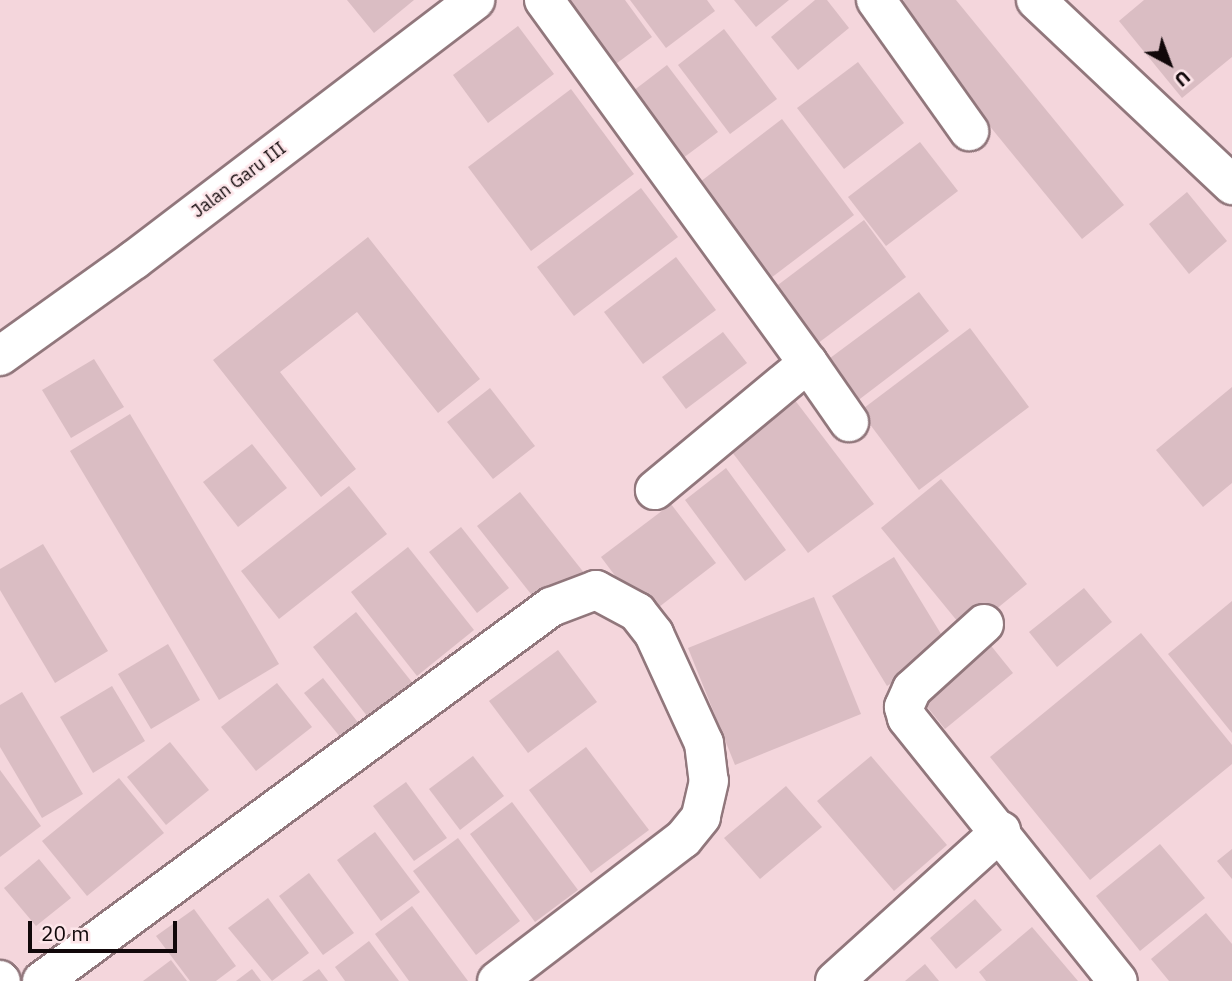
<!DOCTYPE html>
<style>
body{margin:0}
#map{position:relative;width:1232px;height:981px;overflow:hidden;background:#f4d6dc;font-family:"IBM Plex Sans",sans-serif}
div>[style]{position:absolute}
.building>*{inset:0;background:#dabdc3}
.roads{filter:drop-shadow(2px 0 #91777c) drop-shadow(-2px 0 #91777c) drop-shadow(0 2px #91777c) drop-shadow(0 -2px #91777c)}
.minor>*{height:38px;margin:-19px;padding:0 19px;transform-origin:19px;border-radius:19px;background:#fff}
span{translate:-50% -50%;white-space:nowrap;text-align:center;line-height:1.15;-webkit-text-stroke:5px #fde5e9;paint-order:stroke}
.street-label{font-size:18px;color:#11080a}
.north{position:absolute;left:1134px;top:28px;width:70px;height:70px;-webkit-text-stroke:5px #fde5e9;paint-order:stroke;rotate:139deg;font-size:19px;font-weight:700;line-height:28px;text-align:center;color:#11080a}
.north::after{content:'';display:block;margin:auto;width:24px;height:32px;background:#11080a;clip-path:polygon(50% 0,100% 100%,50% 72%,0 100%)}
.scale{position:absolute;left:28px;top:921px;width:149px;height:32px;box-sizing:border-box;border:4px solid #11080a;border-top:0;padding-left:9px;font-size:21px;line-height:24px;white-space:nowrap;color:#11080a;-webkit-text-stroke:5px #fde5e9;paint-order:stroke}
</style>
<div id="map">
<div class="building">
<div style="clip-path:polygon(347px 0,414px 0,374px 33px)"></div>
<div style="clip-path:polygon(551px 0,625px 0,652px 37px,605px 72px)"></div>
<div style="clip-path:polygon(630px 0,707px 0,715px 11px,666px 48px)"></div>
<div style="clip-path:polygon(734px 0,789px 0,756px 27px)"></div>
<div style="clip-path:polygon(815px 0,827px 0,849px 28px,798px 70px,771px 37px)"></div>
<div style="clip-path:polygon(904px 0,956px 0,1124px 205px,1082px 239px,894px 9px)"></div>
<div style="clip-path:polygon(1144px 0,1232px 0,1232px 57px,1182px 98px,1119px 21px)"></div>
<div style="clip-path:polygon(518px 26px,554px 74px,488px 123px,453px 75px)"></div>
<div style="clip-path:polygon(724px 29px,777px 99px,730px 134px,678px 65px)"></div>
<div style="clip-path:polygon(858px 62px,904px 123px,844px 169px,797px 108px)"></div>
<div style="clip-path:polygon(667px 65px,718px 132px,671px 167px,620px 101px)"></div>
<div style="clip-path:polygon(571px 89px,634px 174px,531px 251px,468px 167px)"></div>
<div style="clip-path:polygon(782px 119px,854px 215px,759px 287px,687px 192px)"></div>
<div style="clip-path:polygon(920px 142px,958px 191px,886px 246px,848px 197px)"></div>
<div style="clip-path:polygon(641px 188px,678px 237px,574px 316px,537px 267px)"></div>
<div style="clip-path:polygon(1187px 192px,1227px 241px,1189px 274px,1149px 224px)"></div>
<div style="clip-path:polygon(864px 220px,906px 277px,805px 353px,762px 297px)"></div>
<div style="clip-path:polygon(368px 237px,480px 379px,438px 413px,357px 312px,280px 372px,356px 469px,321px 497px,213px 360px)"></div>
<div style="clip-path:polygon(676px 257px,716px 310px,643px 364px,604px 312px)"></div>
<div style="clip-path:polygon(919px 292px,949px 331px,848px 408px,818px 367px)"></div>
<div style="clip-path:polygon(970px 328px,1029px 407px,919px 490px,860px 411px)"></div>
<div style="clip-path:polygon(723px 332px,747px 363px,686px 409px,662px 377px)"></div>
<div style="clip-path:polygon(94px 359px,124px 407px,71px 438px,42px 390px)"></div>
<div style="clip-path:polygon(1232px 387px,1232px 483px,1203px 507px,1156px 450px)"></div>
<div style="clip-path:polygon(490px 388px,535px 446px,493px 479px,447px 422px)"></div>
<div style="clip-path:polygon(791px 395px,874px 504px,808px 553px,726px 444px)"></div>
<div style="clip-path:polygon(130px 414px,279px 664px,219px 700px,70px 451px)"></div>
<div style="clip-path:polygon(252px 444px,287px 488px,238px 527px,203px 482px)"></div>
<div style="clip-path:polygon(726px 468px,786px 550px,745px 581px,685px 500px)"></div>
<div style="clip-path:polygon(941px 479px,1027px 584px,967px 633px,881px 528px)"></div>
<div style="clip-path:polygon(349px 486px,387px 534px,279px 619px,241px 571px)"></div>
<div style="clip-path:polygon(520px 492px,585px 574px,542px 608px,477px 526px)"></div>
<div style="clip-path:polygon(671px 504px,716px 563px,646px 617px,601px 557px)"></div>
<div style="clip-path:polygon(461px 527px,509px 588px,477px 613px,429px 552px)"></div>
<div style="clip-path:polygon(43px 544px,108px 651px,55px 683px,0 590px,0 569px)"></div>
<div style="clip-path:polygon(408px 547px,474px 630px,417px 676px,351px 592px)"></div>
<div style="clip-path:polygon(894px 557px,949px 647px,887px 686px,832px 596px)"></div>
<div style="clip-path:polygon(1084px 588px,1112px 622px,1057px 667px,1029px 632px)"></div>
<div style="clip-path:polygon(814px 597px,861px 714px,735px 765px,688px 648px)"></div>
<div style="clip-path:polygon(1232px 601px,1232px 733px,1168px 654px)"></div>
<div style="clip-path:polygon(356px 612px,415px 686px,371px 721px,313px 647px)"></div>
<div style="clip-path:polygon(1141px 633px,1232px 745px,1232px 764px,1090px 880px,990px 757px)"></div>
<div style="clip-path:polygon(984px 637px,1013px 673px,945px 729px,915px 692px)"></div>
<div style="clip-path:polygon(168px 644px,200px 700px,151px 729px,118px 674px)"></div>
<div style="clip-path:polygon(558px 650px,597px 702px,528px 753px,489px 701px)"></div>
<div style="clip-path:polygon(323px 678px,364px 730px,346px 744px,304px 693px)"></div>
<div style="clip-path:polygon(277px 683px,312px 727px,256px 771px,221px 727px)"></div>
<div style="clip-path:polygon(112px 686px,145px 741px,93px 773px,60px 717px)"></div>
<div style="clip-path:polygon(22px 692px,83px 794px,42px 818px,0 747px,0 705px)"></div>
<div style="clip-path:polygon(170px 742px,209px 790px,166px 825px,127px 777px)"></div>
<div style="clip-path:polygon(586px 747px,649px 830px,591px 873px,529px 790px)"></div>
<div style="clip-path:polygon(473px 756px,504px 796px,460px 830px,429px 789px)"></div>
<div style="clip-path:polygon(871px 756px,947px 845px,894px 891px,817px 801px)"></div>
<div style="clip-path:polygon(0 770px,41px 826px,0 857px)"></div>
<div style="clip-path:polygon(119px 778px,164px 833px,87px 896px,42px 841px)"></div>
<div style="clip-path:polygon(406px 782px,447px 838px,414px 861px,373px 806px)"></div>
<div style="clip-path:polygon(786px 786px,822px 827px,760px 879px,724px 838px)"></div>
<div style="clip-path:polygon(512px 802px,578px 890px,535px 922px,470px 834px)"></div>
<div style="clip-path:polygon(375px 832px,420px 892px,381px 921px,337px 860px)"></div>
<div style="clip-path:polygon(458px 838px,520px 921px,476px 955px,413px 871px)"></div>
<div style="clip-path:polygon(1160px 844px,1205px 898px,1140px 951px,1096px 896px)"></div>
<div style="clip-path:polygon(1232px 849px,1232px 879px,1217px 861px)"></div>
<div style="clip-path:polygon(39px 859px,71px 898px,36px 926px,4px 888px)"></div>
<div style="clip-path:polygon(309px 873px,354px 933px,323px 955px,279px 896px)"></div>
<div style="clip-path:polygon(268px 898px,309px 953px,272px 981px,228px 928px)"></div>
<div style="clip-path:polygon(975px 899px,1002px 930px,956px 969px,930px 938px)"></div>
<div style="clip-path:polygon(412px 906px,468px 981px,409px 981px,375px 934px)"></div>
<div style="clip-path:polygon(194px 909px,236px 966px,216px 981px,190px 981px,156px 936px)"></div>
<div style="clip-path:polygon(1206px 913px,1232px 944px,1232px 981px,1169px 981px,1151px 959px)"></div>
<div style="clip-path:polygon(1032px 927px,1078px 981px,986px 981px,979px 972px)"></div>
<div style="clip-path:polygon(369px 941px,399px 981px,345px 981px,335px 967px)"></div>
<div style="clip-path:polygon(171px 960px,187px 981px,143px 981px)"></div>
<div style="clip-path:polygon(925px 964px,939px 981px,905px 981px)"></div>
<div style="clip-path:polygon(252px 969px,261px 981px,236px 981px)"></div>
<div style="clip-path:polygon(319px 969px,328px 981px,302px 981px)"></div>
</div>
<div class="roads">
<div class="minor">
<div style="left:544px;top:0;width:449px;rotate:54deg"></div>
<div style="left:808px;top:363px;width:199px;rotate:140.3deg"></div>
<div style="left:876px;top:0;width:161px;rotate:54.6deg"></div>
<div style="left:1036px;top:0;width:270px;rotate:43.3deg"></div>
<div style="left:0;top:356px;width:165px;rotate:-35.6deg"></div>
<div style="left:134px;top:260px;width:429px;rotate:-37.3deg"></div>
<div style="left:808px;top:363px;width:72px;rotate:55.2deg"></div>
<div style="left:984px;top:624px;width:97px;rotate:137.9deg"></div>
<div style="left:912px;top:689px;width:20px;rotate:114deg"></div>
<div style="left:904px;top:707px;width:11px;rotate:75deg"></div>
<div style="left:907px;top:718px;width:337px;rotate:51.3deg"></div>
<div style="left:0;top:980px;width:1px;rotate:45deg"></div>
<div style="left:42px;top:981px;width:632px;rotate:-36.31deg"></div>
<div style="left:551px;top:607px;width:48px;rotate:-20.7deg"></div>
<div style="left:596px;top:590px;width:47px;rotate:28.2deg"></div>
<div style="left:637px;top:612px;width:28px;rotate:52deg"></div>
<div style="left:654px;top:634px;width:120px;rotate:65.4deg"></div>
<div style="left:704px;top:743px;width:38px;rotate:83deg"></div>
<div style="left:709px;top:781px;width:37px;rotate:103deg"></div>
<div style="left:701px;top:817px;width:28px;rotate:129deg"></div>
<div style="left:683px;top:839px;width:234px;rotate:142.6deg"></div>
<div style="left:835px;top:981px;width:224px;rotate:-42.1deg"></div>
</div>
</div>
<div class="street-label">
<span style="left:239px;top:180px;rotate:-37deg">Jalan Garu III</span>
</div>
<div class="north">U</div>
<div class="scale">20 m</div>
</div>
